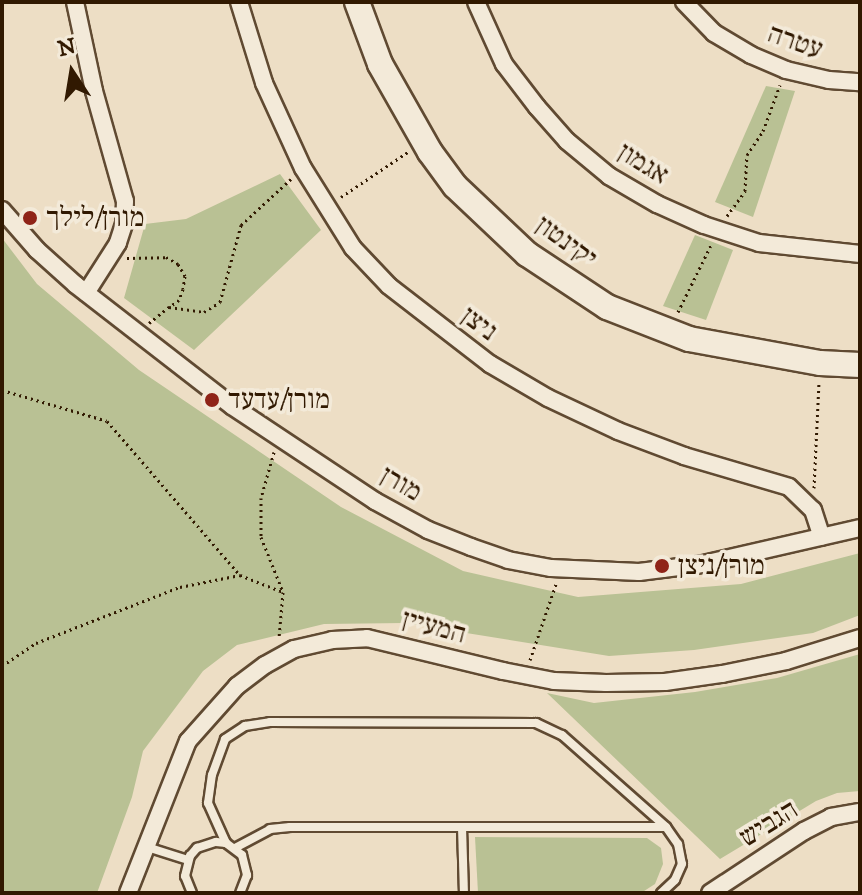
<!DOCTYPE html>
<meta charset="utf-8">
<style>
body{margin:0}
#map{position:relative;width:862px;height:895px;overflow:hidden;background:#eddec5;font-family:"IM FELL DW Pica","Frank Ruhl Libre",serif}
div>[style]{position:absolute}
.green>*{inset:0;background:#b9c194}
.path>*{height:3px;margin-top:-1.5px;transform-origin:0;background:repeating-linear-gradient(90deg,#311901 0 2px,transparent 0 6px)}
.roads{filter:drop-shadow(2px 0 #604a32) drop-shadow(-2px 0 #604a32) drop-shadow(0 2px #604a32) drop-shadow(0 -2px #604a32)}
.lane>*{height:8px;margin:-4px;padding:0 4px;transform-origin:4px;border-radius:4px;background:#f3ead9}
.street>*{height:16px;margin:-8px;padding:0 8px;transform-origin:8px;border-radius:8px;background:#f3ead9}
.secondary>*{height:24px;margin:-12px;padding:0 12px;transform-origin:12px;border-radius:12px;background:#f3ead9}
.dots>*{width:22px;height:22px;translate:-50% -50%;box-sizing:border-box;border:4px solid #f3ead9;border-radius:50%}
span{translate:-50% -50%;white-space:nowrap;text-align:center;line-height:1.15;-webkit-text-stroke:7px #f3ead9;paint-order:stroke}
.street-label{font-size:28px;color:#311901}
.poi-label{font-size:28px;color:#311901}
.left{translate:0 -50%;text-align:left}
.frame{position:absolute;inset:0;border:4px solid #311901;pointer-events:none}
.north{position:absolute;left:32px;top:32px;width:80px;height:80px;-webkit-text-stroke:6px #f3ead9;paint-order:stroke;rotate:348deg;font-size:22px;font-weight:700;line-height:32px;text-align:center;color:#311901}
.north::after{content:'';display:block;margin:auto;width:28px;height:36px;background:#311901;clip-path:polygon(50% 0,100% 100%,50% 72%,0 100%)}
</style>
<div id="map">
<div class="green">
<div style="clip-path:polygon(766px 86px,795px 91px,753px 217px,715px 202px)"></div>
<div style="clip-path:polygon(280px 174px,321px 230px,194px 350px,124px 298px,145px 224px,186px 219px)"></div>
<div style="clip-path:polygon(695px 235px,733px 250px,706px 320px,663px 306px)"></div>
<div style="clip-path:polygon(2px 238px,37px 284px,139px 370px,341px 507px,463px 571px,578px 597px,741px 584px,860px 553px,860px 615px,813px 633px,694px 650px,609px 656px,404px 623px,324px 624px,237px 645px,203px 671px,143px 751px,132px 797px,97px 893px,2px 893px)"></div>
<div style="clip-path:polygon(860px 654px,860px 791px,837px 793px,816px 801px,720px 859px,547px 693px,594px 703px,695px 692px,777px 678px)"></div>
<div style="clip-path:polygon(475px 837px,647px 838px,661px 848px,663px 864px,655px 884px,641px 893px,478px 893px)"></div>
</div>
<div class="path">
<div style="left:341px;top:197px;width:81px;rotate:-33.9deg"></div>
<div style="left:727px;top:216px;width:31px;rotate:-54deg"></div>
<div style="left:745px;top:191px;width:36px;rotate:-87deg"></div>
<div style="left:747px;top:155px;width:29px;rotate:-56deg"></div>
<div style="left:763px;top:131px;width:49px;rotate:-69.7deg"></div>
<div style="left:127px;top:258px;width:39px;rotate:-1deg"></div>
<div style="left:166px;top:257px;width:14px;rotate:30deg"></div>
<div style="left:178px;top:264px;width:14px;rotate:60deg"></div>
<div style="left:185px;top:276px;width:13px;rotate:99deg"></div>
<div style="left:183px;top:289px;width:12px;rotate:110deg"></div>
<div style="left:179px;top:300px;width:12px;rotate:145deg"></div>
<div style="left:678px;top:312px;width:77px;rotate:-63.8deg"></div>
<div style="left:149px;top:323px;width:26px;rotate:-39deg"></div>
<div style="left:169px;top:307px;width:35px;rotate:8deg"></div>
<div style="left:204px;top:312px;width:19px;rotate:-32deg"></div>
<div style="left:220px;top:302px;width:80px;rotate:-74.7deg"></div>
<div style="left:241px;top:225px;width:68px;rotate:-42.6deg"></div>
<div style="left:2px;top:390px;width:109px;rotate:16.4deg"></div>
<div style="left:107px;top:421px;width:203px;rotate:49.2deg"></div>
<div style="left:274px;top:452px;width:48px;rotate:105.8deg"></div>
<div style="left:261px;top:498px;width:39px;rotate:90deg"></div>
<div style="left:261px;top:537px;width:59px;rotate:68.2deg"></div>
<div style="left:283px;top:592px;width:46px;rotate:95deg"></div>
<div style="left:814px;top:488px;width:105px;rotate:-87.3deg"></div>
<div style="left:530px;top:660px;width:80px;rotate:-71.1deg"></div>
<div style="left:2px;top:666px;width:41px;rotate:-34.1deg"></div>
<div style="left:36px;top:643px;width:155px;rotate:-21.3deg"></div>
<div style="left:180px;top:587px;width:61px;rotate:-11.3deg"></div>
<div style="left:240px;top:575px;width:46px;rotate:21.6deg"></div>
</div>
<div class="roads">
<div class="lane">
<div style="left:462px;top:827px;width:66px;rotate:88.3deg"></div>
<div style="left:226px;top:843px;width:44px;rotate:-114.2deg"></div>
<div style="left:208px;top:803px;width:28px;rotate:-82deg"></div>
<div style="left:212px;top:775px;width:38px;rotate:-70deg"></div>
<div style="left:225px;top:739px;width:24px;rotate:-33deg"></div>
<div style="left:245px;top:726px;width:25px;rotate:-9deg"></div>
<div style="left:270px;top:722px;width:266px;rotate:0.2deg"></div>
<div style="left:536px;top:723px;width:29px;rotate:25deg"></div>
<div style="left:562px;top:735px;width:139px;rotate:41.5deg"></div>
<div style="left:666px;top:827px;width:21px;rotate:55deg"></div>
<div style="left:678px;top:844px;width:20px;rotate:79deg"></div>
<div style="left:682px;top:864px;width:17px;rotate:114deg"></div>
<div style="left:675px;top:880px;width:19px;rotate:137deg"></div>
<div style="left:147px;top:847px;width:43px;rotate:17.6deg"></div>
<div style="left:235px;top:848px;width:40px;rotate:-28deg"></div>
<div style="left:270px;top:829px;width:20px;rotate:-6deg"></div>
<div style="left:290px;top:827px;width:375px"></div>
<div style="left:192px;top:893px;width:18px;rotate:-112deg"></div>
<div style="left:185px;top:876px;width:21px;rotate:-76deg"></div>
<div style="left:190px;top:856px;width:11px;rotate:-49deg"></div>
<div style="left:197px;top:848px;width:20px;rotate:-18deg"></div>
<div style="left:216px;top:842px;width:10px;rotate:6deg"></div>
<div style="left:226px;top:843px;width:20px;rotate:37deg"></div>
<div style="left:242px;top:855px;width:21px;rotate:76deg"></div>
<div style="left:247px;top:875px;width:19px;rotate:111deg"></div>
</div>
<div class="street">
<div style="left:75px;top:2px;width:91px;rotate:77.9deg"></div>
<div style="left:94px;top:91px;width:114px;rotate:74.3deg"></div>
<div style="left:125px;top:201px;width:23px;rotate:92deg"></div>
<div style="left:124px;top:224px;width:20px;rotate:108deg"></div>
<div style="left:118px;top:243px;width:59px;rotate:122.6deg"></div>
<div style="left:239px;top:2px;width:85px;rotate:72.8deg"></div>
<div style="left:264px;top:83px;width:94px;rotate:65.4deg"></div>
<div style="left:303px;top:168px;width:94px;rotate:58deg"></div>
<div style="left:353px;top:248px;width:52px;rotate:46.5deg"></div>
<div style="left:389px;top:286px;width:128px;rotate:37.7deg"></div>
<div style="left:490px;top:364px;width:67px;rotate:30.4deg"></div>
<div style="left:548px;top:398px;width:77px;rotate:25.2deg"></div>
<div style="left:618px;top:431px;width:71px;rotate:20.7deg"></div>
<div style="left:684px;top:456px;width:109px;rotate:16.4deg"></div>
<div style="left:789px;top:487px;width:33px;rotate:44deg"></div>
<div style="left:813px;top:510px;width:28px;rotate:72deg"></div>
<div style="left:476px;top:2px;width:68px;rotate:65.7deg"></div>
<div style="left:504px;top:64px;width:54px;rotate:52.5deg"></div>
<div style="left:537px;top:107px;width:45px;rotate:48.6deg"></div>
<div style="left:567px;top:141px;width:55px;rotate:39.8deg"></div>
<div style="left:609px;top:176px;width:56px;rotate:30.3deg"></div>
<div style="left:657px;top:204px;width:51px;rotate:24.1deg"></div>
<div style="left:704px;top:225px;width:58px;rotate:18.1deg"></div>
<div style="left:759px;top:243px;width:102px;rotate:6.2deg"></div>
<div style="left:684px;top:2px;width:43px;rotate:45.9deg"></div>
<div style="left:714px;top:33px;width:43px;rotate:30.7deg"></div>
<div style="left:751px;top:55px;width:38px;rotate:23deg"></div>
<div style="left:786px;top:70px;width:44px;rotate:13.1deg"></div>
<div style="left:829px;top:80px;width:31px;rotate:4deg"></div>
<div style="left:2px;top:210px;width:53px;rotate:48.8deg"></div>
<div style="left:37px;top:250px;width:52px;rotate:41.9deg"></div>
<div style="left:76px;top:285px;width:197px;rotate:37.8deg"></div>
<div style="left:232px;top:406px;width:172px;rotate:33.6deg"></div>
<div style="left:375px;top:501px;width:60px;rotate:28.7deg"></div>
<div style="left:428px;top:530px;width:46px;rotate:21.6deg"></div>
<div style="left:471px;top:547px;width:39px;rotate:19deg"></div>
<div style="left:508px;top:560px;width:44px;rotate:10.5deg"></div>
<div style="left:551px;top:568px;width:88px;rotate:2.6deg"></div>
<div style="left:639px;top:572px;width:64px;rotate:-7.1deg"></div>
<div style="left:703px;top:564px;width:161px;rotate:-12.9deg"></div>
<div style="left:128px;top:893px;width:163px;rotate:-68.5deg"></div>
<div style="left:188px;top:741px;width:74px;rotate:-48.3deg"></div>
<div style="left:237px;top:686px;width:35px;rotate:-37deg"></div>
<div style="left:265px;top:665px;width:33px;rotate:-29deg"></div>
<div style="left:294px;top:649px;width:39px;rotate:-13deg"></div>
<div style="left:332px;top:640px;width:35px;rotate:-3deg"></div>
<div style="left:367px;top:638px;width:140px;rotate:13.6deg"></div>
<div style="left:503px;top:671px;width:52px;rotate:11.1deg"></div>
<div style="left:554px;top:681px;width:52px;rotate:2.2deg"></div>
<div style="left:606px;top:683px;width:59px;rotate:-1deg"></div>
<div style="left:665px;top:682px;width:58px;rotate:-8deg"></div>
<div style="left:722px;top:674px;width:65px;rotate:-11.5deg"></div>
<div style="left:786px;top:661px;width:77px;rotate:-17.3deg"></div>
<div style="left:710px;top:893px;width:113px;rotate:-33.4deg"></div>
<div style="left:804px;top:831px;width:30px;rotate:-27deg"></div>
<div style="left:831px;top:817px;width:29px;rotate:-10deg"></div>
</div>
<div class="secondary">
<div style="left:357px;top:2px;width:66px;rotate:69.6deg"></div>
<div style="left:380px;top:64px;width:101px;rotate:60.4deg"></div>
<div style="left:430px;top:152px;width:42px;rotate:53.7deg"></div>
<div style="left:455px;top:186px;width:99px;rotate:43.4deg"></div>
<div style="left:527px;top:254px;width:96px;rotate:33.5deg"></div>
<div style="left:607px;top:307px;width:88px;rotate:21.3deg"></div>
<div style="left:689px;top:339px;width:133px;rotate:10.4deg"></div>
<div style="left:820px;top:363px;width:40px;rotate:2.9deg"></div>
</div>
</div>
<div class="dots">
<div style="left:30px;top:218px;background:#8f2418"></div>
<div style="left:212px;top:400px;background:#8f2418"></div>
<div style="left:662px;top:566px;background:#8f2418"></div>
</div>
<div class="street-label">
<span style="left:795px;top:42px;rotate:19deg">עטרה</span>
<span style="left:643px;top:164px;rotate:32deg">אגמון</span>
<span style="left:566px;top:242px;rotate:36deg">יקינטון</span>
<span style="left:479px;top:324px;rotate:37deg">ניצן</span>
<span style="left:401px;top:484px;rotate:30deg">מורן</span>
<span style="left:434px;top:627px;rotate:15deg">המעיין</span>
<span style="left:769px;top:824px;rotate:-32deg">הגביש</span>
</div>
<div class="poi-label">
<span class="left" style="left:46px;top:218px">מורן/לילך</span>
<span class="left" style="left:228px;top:400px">מורן/עדעד</span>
<span class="left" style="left:678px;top:566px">מורן/ניצן</span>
</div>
<div class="frame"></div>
<div class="north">N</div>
</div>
